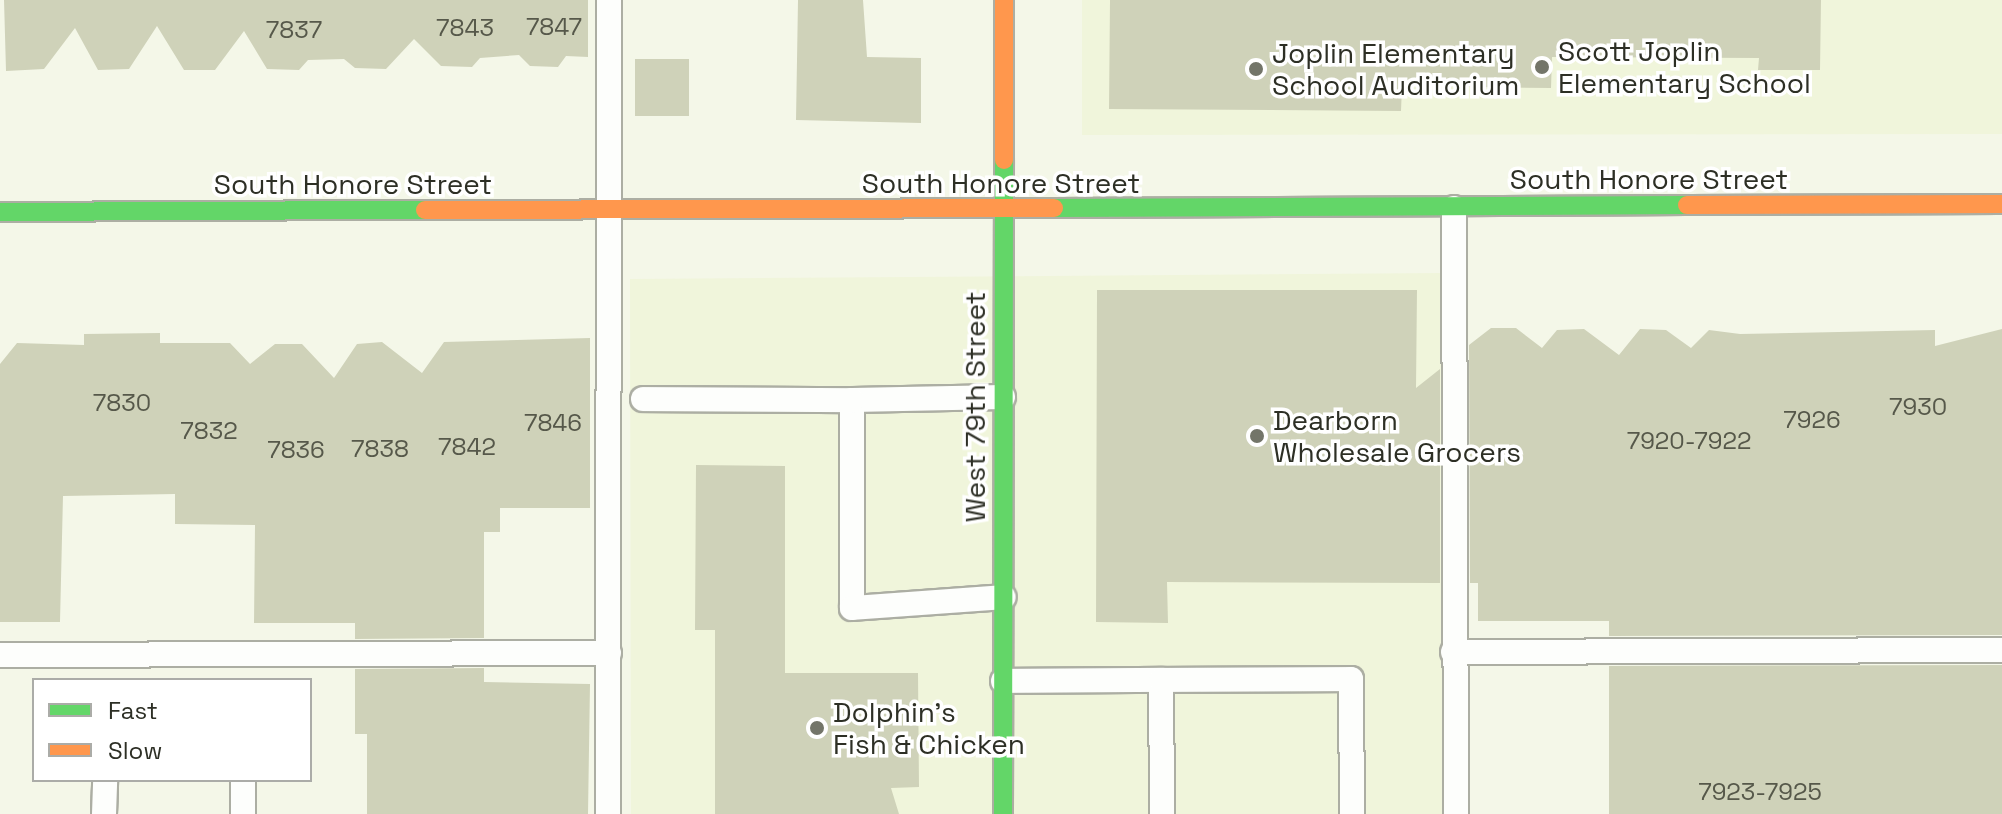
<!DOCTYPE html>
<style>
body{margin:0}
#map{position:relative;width:2002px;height:814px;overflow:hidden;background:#f4f7e8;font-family:"Space Grotesk",sans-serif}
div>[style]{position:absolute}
.built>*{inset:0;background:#f0f5db}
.building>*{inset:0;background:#cfd2b9}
.roads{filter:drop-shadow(2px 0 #acaea3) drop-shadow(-2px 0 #acaea3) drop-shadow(0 2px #acaea3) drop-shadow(0 -2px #acaea3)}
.lane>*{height:24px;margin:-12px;padding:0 12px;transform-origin:12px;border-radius:12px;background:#fdfefc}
.fast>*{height:18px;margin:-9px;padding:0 9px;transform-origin:9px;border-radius:9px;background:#63d668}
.slow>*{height:18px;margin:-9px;padding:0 9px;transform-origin:9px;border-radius:9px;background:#ff974d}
.dots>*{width:22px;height:22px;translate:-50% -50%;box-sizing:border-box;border:4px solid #fff;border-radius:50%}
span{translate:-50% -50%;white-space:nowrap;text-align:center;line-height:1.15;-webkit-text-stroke:7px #fff;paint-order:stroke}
.number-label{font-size:24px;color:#56584a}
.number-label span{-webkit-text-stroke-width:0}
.poi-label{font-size:28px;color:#2d2f25}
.left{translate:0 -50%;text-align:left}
.street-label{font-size:28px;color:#2d2f25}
.legend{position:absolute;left:32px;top:678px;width:280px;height:104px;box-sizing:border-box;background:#fff;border:2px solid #abaca8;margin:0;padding:10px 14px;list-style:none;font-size:24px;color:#2d2f25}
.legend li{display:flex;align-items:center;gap:16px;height:40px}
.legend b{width:40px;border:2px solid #abaca8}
</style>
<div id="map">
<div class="built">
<div style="clip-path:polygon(1082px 0,2002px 0,2002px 134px,1082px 135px)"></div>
<div style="clip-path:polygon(1444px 273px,1443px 814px,631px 814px,630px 279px)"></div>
</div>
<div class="building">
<div style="clip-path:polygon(4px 0,588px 0,588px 57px,566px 56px,558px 67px,530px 66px,519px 55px,480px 58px,472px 67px,441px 66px,414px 39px,386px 69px,355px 68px,344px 59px,308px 60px,299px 70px,267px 69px,244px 31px,215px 70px,184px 70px,157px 26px,129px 69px,98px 70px,75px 28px,44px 69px,6px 71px)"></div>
<div style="clip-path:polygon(798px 0,863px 0,867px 57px,921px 58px,921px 123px,796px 120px)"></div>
<div style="clip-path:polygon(1110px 0,1821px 0,1820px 70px,1758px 70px,1759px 58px,1552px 57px,1551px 88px,1402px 86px,1401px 111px,1109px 109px)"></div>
<div style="clip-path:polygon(635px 59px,689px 59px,689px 116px,635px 116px)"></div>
<div style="clip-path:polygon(1097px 290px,1417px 290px,1416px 388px,1440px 369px,1440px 583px,1167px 582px,1168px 623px,1096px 622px)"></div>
<div style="clip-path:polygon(1491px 328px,1516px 328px,1542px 348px,1557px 330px,1584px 329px,1619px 355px,1640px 329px,1666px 330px,1691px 348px,1709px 330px,1740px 334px,1935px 330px,1935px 346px,2002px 329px,2002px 635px,1609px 636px,1609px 621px,1478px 621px,1478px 583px,1470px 583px,1469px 345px)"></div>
<div style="clip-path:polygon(160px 333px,160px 343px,230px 343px,250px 364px,275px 344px,302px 344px,334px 378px,357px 344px,382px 342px,422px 373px,444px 342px,590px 338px,590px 508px,500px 508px,500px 532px,484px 532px,484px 638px,355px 639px,355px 623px,254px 623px,255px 525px,175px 524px,175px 494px,63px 496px,60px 622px,0 622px,0 364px,17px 343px,84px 345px,84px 334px)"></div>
<div style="clip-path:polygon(696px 465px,785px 466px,785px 673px,918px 673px,919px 787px,891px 788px,899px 814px,715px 814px,715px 630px,695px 630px)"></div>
<div style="clip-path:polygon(2002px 665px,2002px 814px,1609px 814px,1609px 666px)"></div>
<div style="clip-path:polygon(484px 668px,484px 682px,590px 684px,588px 814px,367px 814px,367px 734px,355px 734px,355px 669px)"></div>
</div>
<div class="roads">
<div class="lane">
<div style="left:1454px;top:208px;width:606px;rotate:89.81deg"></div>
<div style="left:1003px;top:397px;width:151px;rotate:178.9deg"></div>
<div style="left:852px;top:400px;width:208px;rotate:90deg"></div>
<div style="left:852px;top:608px;width:152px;rotate:-4.1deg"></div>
<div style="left:643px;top:399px;width:209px;rotate:0.3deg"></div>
<div style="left:1453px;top:652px;width:549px;rotate:-0.21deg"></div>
<div style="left:0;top:655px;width:609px;rotate:-0.19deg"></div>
<div style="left:1003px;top:681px;width:158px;rotate:-0.4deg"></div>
<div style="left:104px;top:814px;width:34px;rotate:-88deg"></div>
<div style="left:243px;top:814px;width:34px;rotate:-90deg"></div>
<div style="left:608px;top:814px;width:814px;rotate:-89.93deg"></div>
<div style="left:1162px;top:814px;width:134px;rotate:-90.4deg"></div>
<div style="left:1161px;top:680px;width:190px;rotate:-0.3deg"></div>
<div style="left:1351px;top:679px;width:135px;rotate:89.6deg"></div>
</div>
<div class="fast">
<div style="left:1054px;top:208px;width:633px;rotate:-0.27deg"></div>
<div style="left:0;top:212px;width:425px;rotate:-0.3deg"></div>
<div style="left:1003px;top:814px;width:654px;rotate:-89.91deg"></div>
</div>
<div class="slow">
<div style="left:1004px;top:160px;width:160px;rotate:-90deg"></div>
<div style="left:1687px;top:205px;width:315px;rotate:-0.2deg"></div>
<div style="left:425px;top:210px;width:629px;rotate:-0.18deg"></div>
</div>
</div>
<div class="dots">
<div style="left:1542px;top:67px;background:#737569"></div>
<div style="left:1256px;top:69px;background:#737569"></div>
<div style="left:1257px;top:436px;background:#737569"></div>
<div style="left:817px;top:728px;background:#737569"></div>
</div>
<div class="number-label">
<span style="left:554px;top:27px">7847</span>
<span style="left:465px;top:28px">7843</span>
<span style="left:294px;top:30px">7837</span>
<span style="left:122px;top:403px">7830</span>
<span style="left:1918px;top:407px">7930</span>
<span style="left:1812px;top:420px">7926</span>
<span style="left:553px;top:423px">7846</span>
<span style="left:209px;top:431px">7832</span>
<span style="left:1689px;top:441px">7920-7922</span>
<span style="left:467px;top:447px">7842</span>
<span style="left:380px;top:449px">7838</span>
<span style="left:296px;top:450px">7836</span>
<span style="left:1760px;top:792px">7923-7925</span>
</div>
<div class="poi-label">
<span class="left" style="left:1558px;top:67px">Scott Joplin<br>Elementary School</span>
<span class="left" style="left:1272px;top:69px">Joplin Elementary<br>School Auditorium</span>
<span class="left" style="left:1273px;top:436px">Dearborn<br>Wholesale Grocers</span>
<span class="left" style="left:833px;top:728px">Dolphin's<br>Fish &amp; Chicken</span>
</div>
<div class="street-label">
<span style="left:1649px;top:179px">South Honore Street</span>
<span style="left:1001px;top:183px">South Honore Street</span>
<span style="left:353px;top:184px">South Honore Street</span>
<span style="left:975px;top:407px;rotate:-90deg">West 79th Street</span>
</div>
<ul class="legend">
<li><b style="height:10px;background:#63d668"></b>Fast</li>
<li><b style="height:10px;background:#ff974d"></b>Slow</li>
</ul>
</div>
